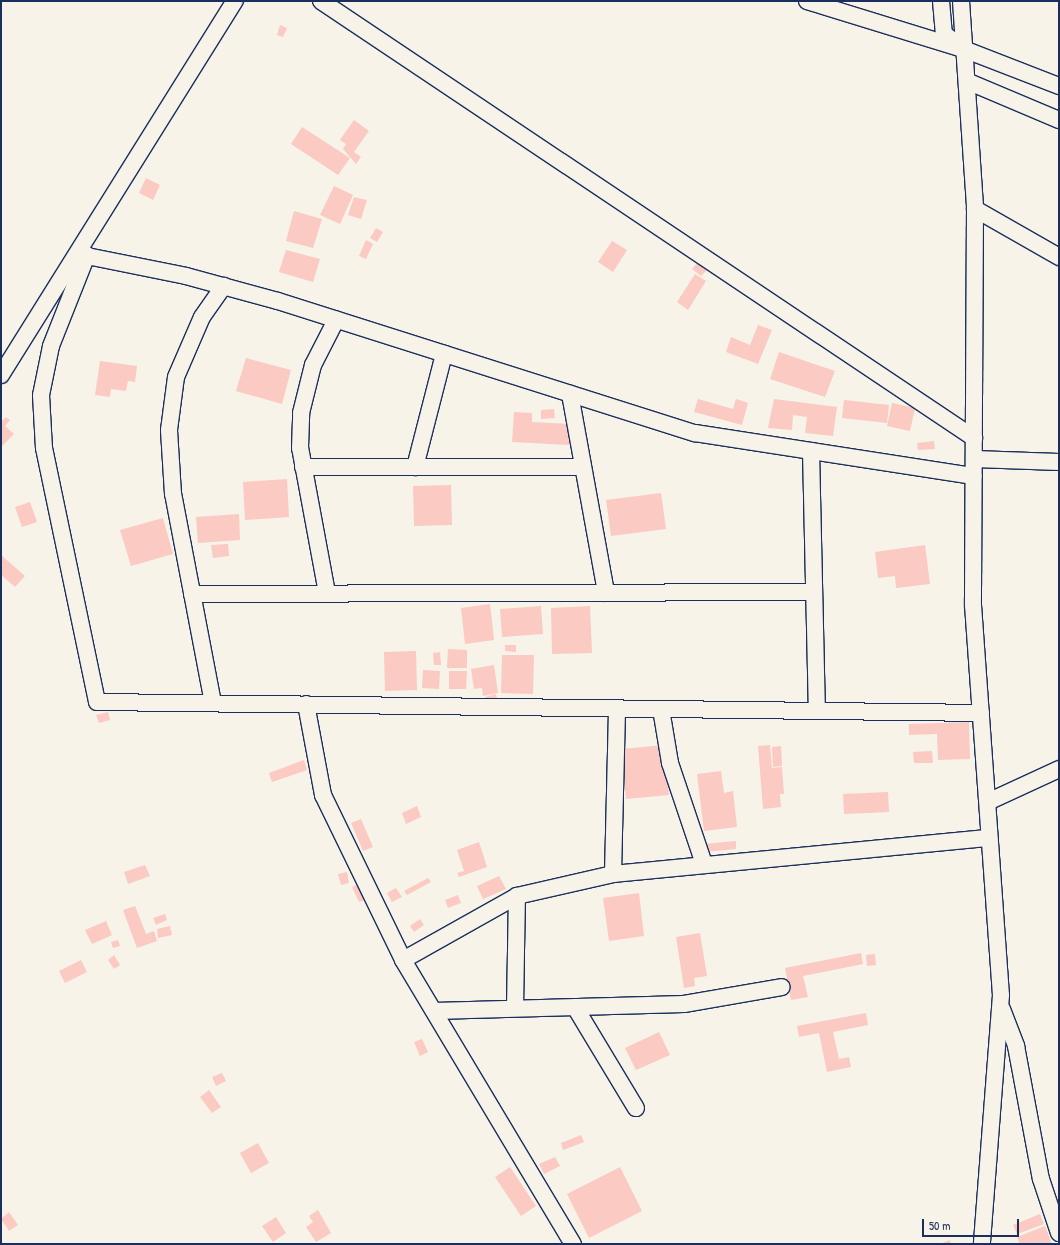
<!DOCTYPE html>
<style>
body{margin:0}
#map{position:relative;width:1060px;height:1245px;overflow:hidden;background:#f7f3e8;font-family:"Patrick Hand",sans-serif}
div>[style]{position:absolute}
.building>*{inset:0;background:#facac3}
.roads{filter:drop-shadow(1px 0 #1b2f5e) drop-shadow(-1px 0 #1b2f5e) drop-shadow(0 1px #1b2f5e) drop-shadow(0 -1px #1b2f5e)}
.minor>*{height:16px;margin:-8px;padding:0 8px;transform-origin:8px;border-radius:8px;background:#f7f3e8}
span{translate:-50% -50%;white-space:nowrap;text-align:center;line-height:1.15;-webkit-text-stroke:3.5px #f7f3e8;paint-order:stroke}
.frame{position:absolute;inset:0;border:2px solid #1b2f5e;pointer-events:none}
.scale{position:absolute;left:922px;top:1219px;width:97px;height:18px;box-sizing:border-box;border:2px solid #1b2f5e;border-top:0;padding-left:5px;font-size:12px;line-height:14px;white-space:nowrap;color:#1b2f5e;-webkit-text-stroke:3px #f7f3e8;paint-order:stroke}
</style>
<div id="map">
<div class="building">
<div style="clip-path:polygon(280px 25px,287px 28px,283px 37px,277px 35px)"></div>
<div style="clip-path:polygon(354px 120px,369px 131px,354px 152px,361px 157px,356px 164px,343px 149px,346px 144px,340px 140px)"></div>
<div style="clip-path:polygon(302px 127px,350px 158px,338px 175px,291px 144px)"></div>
<div style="clip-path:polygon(146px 178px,160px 185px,153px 200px,139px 193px)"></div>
<div style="clip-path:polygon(334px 186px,353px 195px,340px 224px,320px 215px)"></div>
<div style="clip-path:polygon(354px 197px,367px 200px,361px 219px,348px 215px)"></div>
<div style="clip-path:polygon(294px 211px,322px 219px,313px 248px,286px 241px)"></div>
<div style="clip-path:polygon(376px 228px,383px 232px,377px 242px,370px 238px)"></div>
<div style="clip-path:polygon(366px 240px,373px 244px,366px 259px,359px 256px)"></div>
<div style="clip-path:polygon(612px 241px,627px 250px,613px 272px,598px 262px)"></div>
<div style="clip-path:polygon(286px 250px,320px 259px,313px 282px,279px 272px)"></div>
<div style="clip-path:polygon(699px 261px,708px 269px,701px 276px,692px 269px)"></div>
<div style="clip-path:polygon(695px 274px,706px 281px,688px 310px,677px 302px)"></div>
<div style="clip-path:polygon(758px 325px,772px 330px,758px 364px,726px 352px,731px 337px,750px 345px)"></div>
<div style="clip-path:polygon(779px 352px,835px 371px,825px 397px,770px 379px)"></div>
<div style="clip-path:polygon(246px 358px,291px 370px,282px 404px,236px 391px)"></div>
<div style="clip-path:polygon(100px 361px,137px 366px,135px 382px,128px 381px,126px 391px,111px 389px,110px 397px,95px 395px)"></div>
<div style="clip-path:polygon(698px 399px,733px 409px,736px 399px,748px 403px,742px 425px,694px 412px)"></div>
<div style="clip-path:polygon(774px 399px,837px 407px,833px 436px,805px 433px,807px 417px,793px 415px,792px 430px,768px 428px)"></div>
<div style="clip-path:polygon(844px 400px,889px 405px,887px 423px,842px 418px)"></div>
<div style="clip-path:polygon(892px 403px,915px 408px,910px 431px,887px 426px)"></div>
<div style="clip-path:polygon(554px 409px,555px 418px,541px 419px,541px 410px)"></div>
<div style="clip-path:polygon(514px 412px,532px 413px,532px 422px,570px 424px,569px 445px,512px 442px)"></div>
<div style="clip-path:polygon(6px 417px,10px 420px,5px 426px,14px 434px,1px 447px,1px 422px)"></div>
<div style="clip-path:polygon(934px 441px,935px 449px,918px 450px,917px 443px)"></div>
<div style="clip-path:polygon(287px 479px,289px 517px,245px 520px,243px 482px)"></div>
<div style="clip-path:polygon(451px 485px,452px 525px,414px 526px,413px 486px)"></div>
<div style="clip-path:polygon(661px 493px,666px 529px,611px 536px,606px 500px)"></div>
<div style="clip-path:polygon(30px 502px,37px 522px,22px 527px,15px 507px)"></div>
<div style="clip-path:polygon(239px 514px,240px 540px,198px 543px,196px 517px)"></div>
<div style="clip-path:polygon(163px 518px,173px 554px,131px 566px,120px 530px)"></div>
<div style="clip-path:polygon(228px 544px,229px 556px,213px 558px,211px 545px)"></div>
<div style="clip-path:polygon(925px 545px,930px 584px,896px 588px,895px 576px,878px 578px,875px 552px)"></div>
<div style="clip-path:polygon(1px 555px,25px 576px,15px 587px,1px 575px)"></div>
<div style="clip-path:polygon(490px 604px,494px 640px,465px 644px,461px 608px)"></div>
<div style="clip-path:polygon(541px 606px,543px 634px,502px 637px,500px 609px)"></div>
<div style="clip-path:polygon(590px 606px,592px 653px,552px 654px,551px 608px)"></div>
<div style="clip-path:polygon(505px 645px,516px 645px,516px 652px,505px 651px)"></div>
<div style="clip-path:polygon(448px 649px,467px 650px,467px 668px,447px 668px)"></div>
<div style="clip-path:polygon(416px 651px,417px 690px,385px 691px,384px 652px)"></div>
<div style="clip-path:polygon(440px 652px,441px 665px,434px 665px,433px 653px)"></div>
<div style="clip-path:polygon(502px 655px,534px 655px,533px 694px,501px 693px)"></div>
<div style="clip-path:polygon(494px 665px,498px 693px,483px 696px,482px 688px,474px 689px,471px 669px)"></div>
<div style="clip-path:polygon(423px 670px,440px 671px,439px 689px,422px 688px)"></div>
<div style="clip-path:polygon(449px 671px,467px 671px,466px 689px,449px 689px)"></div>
<div style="clip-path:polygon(496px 694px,497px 699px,487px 702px,485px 697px)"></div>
<div style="clip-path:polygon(108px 712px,110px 720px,99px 723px,96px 715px)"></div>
<div style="clip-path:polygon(969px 722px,970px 759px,938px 760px,937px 734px,909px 735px,909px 724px)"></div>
<div style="clip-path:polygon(664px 745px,669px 795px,626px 799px,621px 749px)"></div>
<div style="clip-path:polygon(770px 745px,772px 768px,782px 767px,784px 794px,780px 794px,781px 807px,763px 809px,758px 746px)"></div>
<div style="clip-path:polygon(781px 746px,782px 766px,773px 767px,772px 747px)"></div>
<div style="clip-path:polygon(932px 751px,933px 763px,914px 763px,913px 752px)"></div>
<div style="clip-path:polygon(304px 760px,307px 770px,272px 782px,269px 773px)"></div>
<div style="clip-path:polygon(721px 771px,724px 793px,733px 791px,737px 827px,704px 831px,697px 774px)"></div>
<div style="clip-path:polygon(888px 792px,889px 812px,844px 814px,843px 794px)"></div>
<div style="clip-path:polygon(417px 806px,421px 817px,406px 824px,402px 813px)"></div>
<div style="clip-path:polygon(361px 819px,373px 847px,363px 851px,351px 823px)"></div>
<div style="clip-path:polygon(736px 841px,736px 849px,704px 852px,703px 844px)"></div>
<div style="clip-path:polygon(479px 842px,487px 867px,459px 877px,457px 873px,464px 871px,457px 850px)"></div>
<div style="clip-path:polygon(145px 865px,150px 876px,128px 884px,124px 872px)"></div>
<div style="clip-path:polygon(347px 872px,349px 883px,341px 885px,338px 874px)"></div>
<div style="clip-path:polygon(499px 876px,506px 889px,483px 899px,477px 886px)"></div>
<div style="clip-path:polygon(428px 878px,431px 882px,407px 895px,404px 891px)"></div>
<div style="clip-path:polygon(361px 883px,368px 899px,359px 902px,352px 887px)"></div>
<div style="clip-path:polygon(396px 888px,402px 897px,392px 902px,387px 893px)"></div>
<div style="clip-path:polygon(639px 893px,644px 936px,609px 941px,603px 898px)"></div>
<div style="clip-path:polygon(458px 895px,461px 903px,448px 908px,445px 900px)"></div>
<div style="clip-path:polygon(135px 906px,146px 934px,154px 931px,157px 941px,137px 948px,123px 910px)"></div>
<div style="clip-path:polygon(165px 914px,167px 920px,156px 925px,153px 918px)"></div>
<div style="clip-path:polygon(420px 919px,424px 925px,414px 932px,410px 926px)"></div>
<div style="clip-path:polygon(106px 921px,112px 935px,92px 944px,85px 930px)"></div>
<div style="clip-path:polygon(170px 926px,172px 935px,158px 938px,157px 929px)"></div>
<div style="clip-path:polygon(700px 933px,707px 976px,694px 978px,695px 986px,684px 988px,676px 937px)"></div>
<div style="clip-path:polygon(118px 940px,120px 946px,113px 948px,111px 942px)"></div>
<div style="clip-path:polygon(861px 953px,863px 964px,803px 976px,808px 997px,791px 1000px,785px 968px)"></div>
<div style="clip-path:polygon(875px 954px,876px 965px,867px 966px,866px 955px)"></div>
<div style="clip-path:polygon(114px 955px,120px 965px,114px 969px,108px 960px)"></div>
<div style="clip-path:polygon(81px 960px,87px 972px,65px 983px,59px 971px)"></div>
<div style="clip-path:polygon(866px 1013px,868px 1025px,833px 1032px,839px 1059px,849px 1057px,851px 1067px,827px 1072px,819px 1033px,799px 1037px,797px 1026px)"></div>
<div style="clip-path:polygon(659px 1032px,670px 1055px,636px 1070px,625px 1048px)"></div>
<div style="clip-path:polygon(422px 1039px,428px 1052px,420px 1056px,414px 1042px)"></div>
<div style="clip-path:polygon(222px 1073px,226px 1081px,216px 1086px,212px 1077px)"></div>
<div style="clip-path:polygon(209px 1090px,221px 1107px,212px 1113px,200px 1097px)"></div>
<div style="clip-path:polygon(581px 1135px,584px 1142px,563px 1150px,561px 1143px)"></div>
<div style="clip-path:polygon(258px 1143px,269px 1163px,251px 1173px,240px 1153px)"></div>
<div style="clip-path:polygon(555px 1157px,560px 1166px,544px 1174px,539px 1164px)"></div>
<div style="clip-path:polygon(510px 1167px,536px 1206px,521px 1216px,495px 1177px)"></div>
<div style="clip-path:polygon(620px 1167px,642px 1211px,589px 1238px,567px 1194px)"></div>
<div style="clip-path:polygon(318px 1210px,331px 1233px,316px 1242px,306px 1227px,313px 1222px,309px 1216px)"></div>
<div style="clip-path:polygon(9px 1212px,18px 1225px,9px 1231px,1px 1219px)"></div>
<div style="clip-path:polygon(1040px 1214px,1044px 1224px,1017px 1234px,1013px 1225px)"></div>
<div style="clip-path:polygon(276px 1217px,286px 1233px,273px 1242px,262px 1226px)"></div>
<div style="clip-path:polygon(1045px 1226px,1052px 1244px,1020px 1244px,1017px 1237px)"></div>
<div style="clip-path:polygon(950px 1240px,951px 1244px,940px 1244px)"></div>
</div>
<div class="roads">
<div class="minor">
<div style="left:321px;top:1px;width:786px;rotate:33.79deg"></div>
<div style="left:807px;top:1px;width:166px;rotate:17.1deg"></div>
<div style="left:966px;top:50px;width:100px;rotate:21.2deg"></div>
<div style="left:941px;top:1px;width:33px;rotate:85deg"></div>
<div style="left:944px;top:34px;width:17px;rotate:36deg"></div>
<div style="left:961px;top:1px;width:208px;rotate:86.1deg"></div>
<div style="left:975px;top:209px;width:396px;rotate:90.3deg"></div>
<div style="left:973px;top:605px;width:391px;rotate:85.9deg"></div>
<div style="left:1001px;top:995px;width:250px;rotate:94.4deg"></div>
<div style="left:969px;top:82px;width:98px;rotate:22.9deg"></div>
<div style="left:975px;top:209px;width:97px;rotate:29.7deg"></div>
<div style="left:77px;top:254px;width:111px;rotate:11.4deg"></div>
<div style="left:186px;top:276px;width:95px;rotate:15.2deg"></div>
<div style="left:278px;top:301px;width:437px;rotate:17.6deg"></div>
<div style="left:695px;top:433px;width:282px;rotate:8.8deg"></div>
<div style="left:87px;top:255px;width:98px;rotate:111.6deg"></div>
<div style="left:51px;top:346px;width:50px;rotate:101.5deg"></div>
<div style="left:41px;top:395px;width:53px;rotate:86.8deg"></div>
<div style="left:44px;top:448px;width:259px;rotate:78.2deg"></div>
<div style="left:97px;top:702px;width:884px;rotate:0.71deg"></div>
<div style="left:1px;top:375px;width:441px;rotate:-58deg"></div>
<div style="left:570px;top:394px;width:202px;rotate:79.7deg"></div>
<div style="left:811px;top:451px;width:260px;rotate:88.7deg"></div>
<div style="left:974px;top:459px;width:85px;rotate:2deg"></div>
<div style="left:303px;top:467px;width:280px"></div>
<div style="left:415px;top:467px;width:117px;rotate:-75.6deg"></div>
<div style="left:327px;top:593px;width:147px;rotate:-100.5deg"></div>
<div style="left:300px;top:448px;width:35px;rotate:-88deg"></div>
<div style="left:301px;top:413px;width:49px;rotate:-76deg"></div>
<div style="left:313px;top:365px;width:51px;rotate:-62.9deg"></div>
<div style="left:192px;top:594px;width:622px;rotate:-0.18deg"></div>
<div style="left:213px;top:703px;width:213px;rotate:-100.8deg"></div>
<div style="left:173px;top:494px;width:64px;rotate:-93.6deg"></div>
<div style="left:169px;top:430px;width:53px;rotate:-82.5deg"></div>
<div style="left:176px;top:377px;width:65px;rotate:-66.6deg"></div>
<div style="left:202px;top:317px;width:38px;rotate:-55deg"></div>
<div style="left:306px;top:704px;width:93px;rotate:79.4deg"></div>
<div style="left:323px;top:795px;width:183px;rotate:64.1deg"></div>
<div style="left:403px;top:960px;width:131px;rotate:-29.3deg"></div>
<div style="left:517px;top:896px;width:98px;rotate:-12.9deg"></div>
<div style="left:613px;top:874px;width:166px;rotate:-88.6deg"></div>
<div style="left:661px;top:709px;width:55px;rotate:80.5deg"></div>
<div style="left:670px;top:763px;width:107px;rotate:71.4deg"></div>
<div style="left:990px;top:801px;width:76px;rotate:-24.9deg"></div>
<div style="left:613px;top:874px;width:378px;rotate:-5.5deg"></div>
<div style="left:403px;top:960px;width:331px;rotate:59.1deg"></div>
<div style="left:575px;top:1007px;width:118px;rotate:58.9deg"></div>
<div style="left:515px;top:1008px;width:112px;rotate:-89deg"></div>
<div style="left:1002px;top:1009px;width:40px;rotate:69deg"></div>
<div style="left:1016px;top:1046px;width:135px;rotate:79.4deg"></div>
<div style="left:1041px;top:1179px;width:57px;rotate:71.6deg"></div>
<div style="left:434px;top:1011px;width:250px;rotate:-1.6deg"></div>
<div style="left:684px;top:1004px;width:99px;rotate:-9.8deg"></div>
</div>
</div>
<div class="frame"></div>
<div class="scale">50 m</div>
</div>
